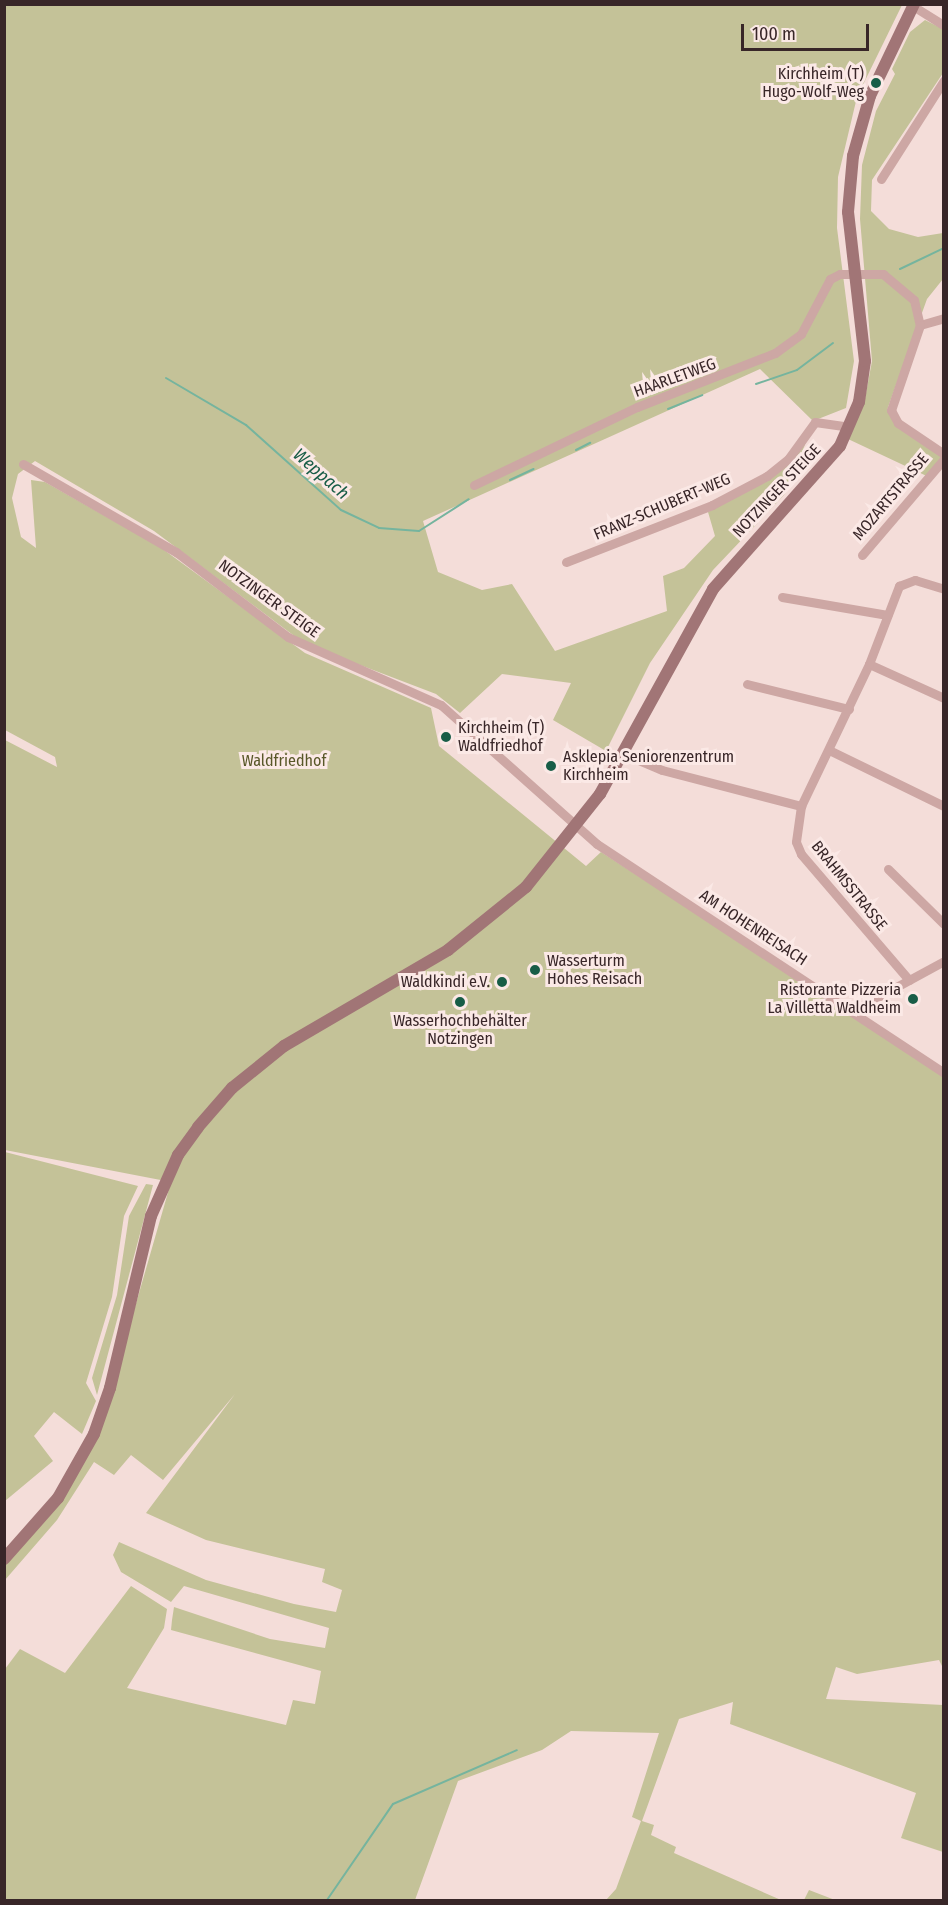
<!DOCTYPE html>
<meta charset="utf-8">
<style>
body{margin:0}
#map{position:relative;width:948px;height:1905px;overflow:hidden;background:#f4ddd9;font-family:"Fira Sans Condensed",sans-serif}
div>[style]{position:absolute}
.green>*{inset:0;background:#c4c298}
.stream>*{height:2px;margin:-1px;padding:0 1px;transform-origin:1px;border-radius:1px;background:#75b49e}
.street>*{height:9px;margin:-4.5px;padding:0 4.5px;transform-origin:4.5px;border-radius:4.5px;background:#cda7a4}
.secondary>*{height:12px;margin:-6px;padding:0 6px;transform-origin:6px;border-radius:6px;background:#a17576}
.dots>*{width:16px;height:16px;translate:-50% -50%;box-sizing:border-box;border:3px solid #fbe9e6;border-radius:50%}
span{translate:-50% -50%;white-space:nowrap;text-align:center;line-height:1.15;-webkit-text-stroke:6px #fbe9e6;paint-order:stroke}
.poi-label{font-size:16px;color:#382628}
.right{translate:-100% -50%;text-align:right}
.left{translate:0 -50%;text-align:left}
.street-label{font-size:16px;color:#382628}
.park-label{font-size:16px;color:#585728}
.water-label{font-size:18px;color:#185d47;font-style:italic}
.frame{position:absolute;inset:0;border:6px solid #382628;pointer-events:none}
.scale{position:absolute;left:741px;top:24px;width:128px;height:27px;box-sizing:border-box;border:3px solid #382628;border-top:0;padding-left:8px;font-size:18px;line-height:21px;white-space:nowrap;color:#382628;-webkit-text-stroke:4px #fbe9e6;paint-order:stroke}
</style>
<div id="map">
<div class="green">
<div style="clip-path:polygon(5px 5px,902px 5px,857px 97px,838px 177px,837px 228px,854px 361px,846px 408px,813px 421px,760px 369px,423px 521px,438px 572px,482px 590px,512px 584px,555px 651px,667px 611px,663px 576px,684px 568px,715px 536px,708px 512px,771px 477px,806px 442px,786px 493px,713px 570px,650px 663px,606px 751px,553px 720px,571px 683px,502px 674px,460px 713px,436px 694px,305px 644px,154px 531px,35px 461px,18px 474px,12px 498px,21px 537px,36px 548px,31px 480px,45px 482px,160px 547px,305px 653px,431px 708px,439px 746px,586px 866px,601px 852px,943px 1073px,943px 1668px,939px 1660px,857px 1674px,836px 1667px,826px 1699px,943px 1705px,943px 1852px,901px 1838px,916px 1793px,730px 1724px,733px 1702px,679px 1719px,642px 1821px,654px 1825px,651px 1835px,676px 1847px,674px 1853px,781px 1900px,606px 1900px,616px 1889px,641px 1821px,632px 1817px,659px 1733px,571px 1731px,542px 1750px,458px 1781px,415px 1900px,5px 1900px,5px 1669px,20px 1649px,65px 1673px,131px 1586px,167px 1609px,164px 1628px,127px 1688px,286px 1725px,293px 1700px,315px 1704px,321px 1671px,171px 1630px,172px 1620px,174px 1607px,270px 1639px,325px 1648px,329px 1628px,184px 1586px,171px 1602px,121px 1572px,113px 1555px,119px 1542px,206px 1580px,294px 1604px,336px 1612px,342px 1590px,322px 1582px,325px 1569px,206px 1540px,146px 1513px,235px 1394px,163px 1480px,131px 1455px,114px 1475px,94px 1462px,57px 1520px,5px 1580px,5px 1565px,51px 1514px,99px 1432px,171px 1182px,5px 1150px,5px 740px,57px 767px,55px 757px,5px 730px)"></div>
<div style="clip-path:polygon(925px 20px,943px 29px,943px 73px,872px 180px,871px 211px,889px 229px,918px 237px,943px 233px,943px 279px,927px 299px,887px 410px,895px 424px,943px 458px,933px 479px,848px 439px,864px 404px,872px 361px,860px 219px,862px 165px,876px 111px,895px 74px,892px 69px,910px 32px)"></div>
<div style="clip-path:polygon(5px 1152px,138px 1186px,124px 1216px,112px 1297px,86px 1383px,96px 1401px,82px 1434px,54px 1412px,34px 1436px,53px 1461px,5px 1501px)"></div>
<div style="clip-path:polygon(146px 1184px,153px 1185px,97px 1395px,92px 1378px,117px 1295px,129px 1216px)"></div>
<div style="clip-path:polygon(809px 1890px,835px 1900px,804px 1900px)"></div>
</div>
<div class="stream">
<div style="left:900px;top:269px;width:49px;rotate:-25.5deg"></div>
<div style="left:166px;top:378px;width:93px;rotate:30.4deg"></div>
<div style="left:246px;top:425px;width:127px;rotate:41.8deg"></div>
<div style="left:341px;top:510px;width:42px;rotate:25.3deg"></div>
<div style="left:379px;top:528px;width:40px;rotate:4.3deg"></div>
<div style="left:419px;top:531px;width:59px;rotate:-32.6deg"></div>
<div style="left:756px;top:384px;width:43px;rotate:-18.9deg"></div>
<div style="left:797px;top:370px;width:45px;rotate:-36.9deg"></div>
<div style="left:668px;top:409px;width:37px;rotate:-22deg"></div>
<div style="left:576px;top:450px;width:16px;rotate:-27deg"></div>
<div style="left:510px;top:480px;width:26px;rotate:-25deg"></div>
<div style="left:327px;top:1900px;width:116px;rotate:-55.5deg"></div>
<div style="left:393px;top:1804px;width:135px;rotate:-23.5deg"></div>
</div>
<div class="street">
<div style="left:913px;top:6px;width:36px;rotate:32deg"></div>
<div style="left:881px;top:179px;width:117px;rotate:-57.5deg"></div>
<div style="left:920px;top:325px;width:25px;rotate:-16deg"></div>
<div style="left:23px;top:464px;width:177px;rotate:29.9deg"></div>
<div style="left:176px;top:552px;width:141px;rotate:37.2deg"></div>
<div style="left:288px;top:637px;width:167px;rotate:24deg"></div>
<div style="left:441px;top:705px;width:209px;rotate:41.7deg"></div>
<div style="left:597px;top:844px;width:416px;rotate:33.4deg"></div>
<div style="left:474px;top:485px;width:181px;rotate:-25.6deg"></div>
<div style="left:637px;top:407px;width:148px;rotate:-21.4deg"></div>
<div style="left:775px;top:353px;width:32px;rotate:-36deg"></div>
<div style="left:801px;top:334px;width:62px;rotate:-62.2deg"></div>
<div style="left:830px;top:279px;width:11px;rotate:-27deg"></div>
<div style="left:840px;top:274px;width:43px"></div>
<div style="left:883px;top:274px;width:40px;rotate:40deg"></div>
<div style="left:914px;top:300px;width:26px;rotate:77deg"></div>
<div style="left:920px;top:325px;width:90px;rotate:108.8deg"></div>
<div style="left:891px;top:410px;width:15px;rotate:62deg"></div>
<div style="left:898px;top:423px;width:55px;rotate:34deg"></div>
<div style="left:862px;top:555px;width:126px;rotate:-49.5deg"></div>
<div style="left:566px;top:562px;width:157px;rotate:-21.3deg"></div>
<div style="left:712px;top:505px;width:62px;rotate:-27.8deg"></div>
<div style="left:767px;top:476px;width:28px;rotate:-39deg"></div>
<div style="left:789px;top:458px;width:44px;rotate:-54.2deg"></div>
<div style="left:815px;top:422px;width:34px;rotate:8deg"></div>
<div style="left:782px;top:597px;width:107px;rotate:9.7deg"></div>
<div style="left:869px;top:664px;width:82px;rotate:24.4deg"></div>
<div style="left:747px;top:684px;width:105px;rotate:13.8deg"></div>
<div style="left:829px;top:750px;width:128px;rotate:26deg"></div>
<div style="left:622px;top:753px;width:43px;rotate:23deg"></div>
<div style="left:662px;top:770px;width:144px;rotate:14.5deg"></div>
<div style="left:801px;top:806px;width:36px;rotate:98deg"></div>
<div style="left:796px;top:842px;width:13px;rotate:67deg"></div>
<div style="left:801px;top:854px;width:166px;rotate:49.4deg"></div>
<div style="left:801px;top:806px;width:157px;rotate:-64.4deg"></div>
<div style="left:869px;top:664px;width:84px;rotate:-69deg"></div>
<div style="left:899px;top:586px;width:17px;rotate:-21deg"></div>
<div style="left:915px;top:580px;width:30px;rotate:17deg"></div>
<div style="left:888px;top:869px;width:78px;rotate:44.5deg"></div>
<div style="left:852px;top:1011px;width:105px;rotate:-28.5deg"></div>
</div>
<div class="secondary">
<div style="left:4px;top:1559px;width:81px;rotate:-48.5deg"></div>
<div style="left:58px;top:1498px;width:73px;rotate:-60.6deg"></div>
<div style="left:94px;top:1434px;width:49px;rotate:-70.8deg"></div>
<div style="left:110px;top:1388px;width:177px;rotate:-76.6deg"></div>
<div style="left:151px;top:1216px;width:67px;rotate:-66.1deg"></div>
<div style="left:178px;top:1155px;width:34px;rotate:-54deg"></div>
<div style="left:198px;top:1127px;width:52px;rotate:-48.9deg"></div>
<div style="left:232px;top:1088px;width:67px;rotate:-38.9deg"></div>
<div style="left:284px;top:1046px;width:190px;rotate:-30.3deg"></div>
<div style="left:448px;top:950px;width:100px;rotate:-38.9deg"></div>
<div style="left:526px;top:887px;width:119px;rotate:-51.5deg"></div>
<div style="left:600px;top:794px;width:234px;rotate:-61.1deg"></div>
<div style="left:713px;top:589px;width:191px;rotate:-48.4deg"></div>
<div style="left:840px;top:446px;width:48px;rotate:-66.6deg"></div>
<div style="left:859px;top:402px;width:41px;rotate:-81.7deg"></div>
<div style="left:865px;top:361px;width:150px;rotate:-96.5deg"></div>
<div style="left:848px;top:212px;width:56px;rotate:-84.9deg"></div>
<div style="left:853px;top:156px;width:62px;rotate:-74.2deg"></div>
<div style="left:870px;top:96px;width:102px;rotate:-64.4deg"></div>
</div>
<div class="dots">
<div style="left:876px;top:83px;background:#185d47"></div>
<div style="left:446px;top:737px;background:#185d47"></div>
<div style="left:551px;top:766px;background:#185d47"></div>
<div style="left:535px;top:970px;background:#185d47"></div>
<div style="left:502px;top:982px;background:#185d47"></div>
<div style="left:913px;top:999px;background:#185d47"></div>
<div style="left:460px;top:1002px;background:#185d47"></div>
</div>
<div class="poi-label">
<span class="right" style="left:864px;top:83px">Kirchheim (T)<br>Hugo-Wolf-Weg</span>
<span class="left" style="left:458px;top:737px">Kirchheim (T)<br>Waldfriedhof</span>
<span class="left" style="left:563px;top:766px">Asklepia Seniorenzentrum<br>Kirchheim</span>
<span class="left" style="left:547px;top:970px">Wasserturm<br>Hohes Reisach</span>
<span class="right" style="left:490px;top:982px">Waldkindi e.V.</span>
<span class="right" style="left:901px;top:999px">Ristorante Pizzeria<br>La Villetta Waldheim</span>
<span style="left:460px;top:1030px">Wasserhochbehälter<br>Notzingen</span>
</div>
<div class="street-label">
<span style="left:675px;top:378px;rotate:-20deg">HAARLETWEG</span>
<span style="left:777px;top:491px;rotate:-47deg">NOTZINGER STEIGE</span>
<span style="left:891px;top:497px;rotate:-50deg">MOZARTSTRASSE</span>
<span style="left:662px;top:507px;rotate:-23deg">FRANZ-SCHUBERT-WEG</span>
<span style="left:269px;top:599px;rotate:36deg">NOTZINGER STEIGE</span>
<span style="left:849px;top:886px;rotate:51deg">BRAHMSSTRASSE</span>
<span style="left:753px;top:928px;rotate:33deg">AM HOHENREISACH</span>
</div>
<div class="park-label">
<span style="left:284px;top:761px">Waldfriedhof</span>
</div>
<div class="water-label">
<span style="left:321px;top:474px;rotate:41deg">Weppach</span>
</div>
<div class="frame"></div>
<div class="scale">100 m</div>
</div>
